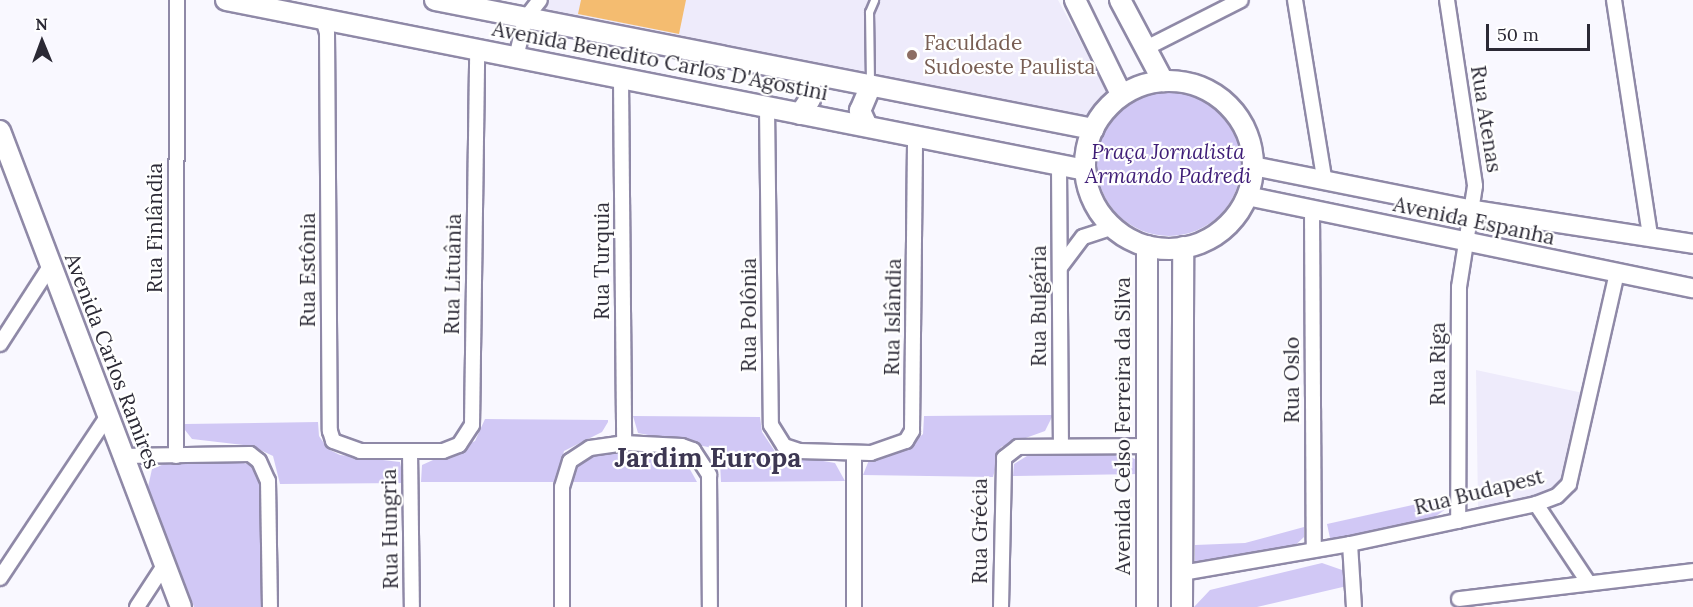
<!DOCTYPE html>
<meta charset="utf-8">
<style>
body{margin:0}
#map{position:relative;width:1693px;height:607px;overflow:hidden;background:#f9f8ff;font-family:Lora,serif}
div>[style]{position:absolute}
.built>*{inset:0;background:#eeebfb}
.green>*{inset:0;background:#d1c8f5}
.round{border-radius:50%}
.building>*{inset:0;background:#f4bc70}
.roads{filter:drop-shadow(2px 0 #8f89a7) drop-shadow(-2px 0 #8f89a7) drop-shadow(0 2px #8f89a7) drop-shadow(0 -2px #8f89a7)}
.service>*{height:7px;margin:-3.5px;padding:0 3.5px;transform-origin:3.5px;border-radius:3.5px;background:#fff}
.minor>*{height:14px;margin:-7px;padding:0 7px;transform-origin:7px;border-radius:7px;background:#fff}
.tertiary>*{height:18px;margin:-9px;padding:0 9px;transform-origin:9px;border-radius:9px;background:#fff}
.secondary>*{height:20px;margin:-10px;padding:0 10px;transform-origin:10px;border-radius:10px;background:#fff}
.secondary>.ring{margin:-10px;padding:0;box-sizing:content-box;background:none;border:20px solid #fff;border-radius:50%}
.dots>*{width:16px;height:16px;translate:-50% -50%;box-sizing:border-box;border:3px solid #fff;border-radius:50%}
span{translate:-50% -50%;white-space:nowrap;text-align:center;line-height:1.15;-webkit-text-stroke:4.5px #fff;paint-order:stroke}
.education-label{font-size:21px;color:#785e54}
.left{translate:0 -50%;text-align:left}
.street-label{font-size:21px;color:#2b2935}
.park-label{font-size:21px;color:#3f1d77;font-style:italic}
.district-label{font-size:27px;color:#3d3752;font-weight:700}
.north{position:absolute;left:12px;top:12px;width:60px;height:60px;-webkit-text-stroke:4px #fff;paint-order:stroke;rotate:359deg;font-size:16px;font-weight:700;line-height:24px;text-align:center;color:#2b2935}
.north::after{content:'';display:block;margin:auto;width:21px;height:27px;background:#2b2935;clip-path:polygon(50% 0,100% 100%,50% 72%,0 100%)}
.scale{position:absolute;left:1486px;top:24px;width:104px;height:27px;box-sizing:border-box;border:3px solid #2b2935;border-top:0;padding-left:8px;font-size:18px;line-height:21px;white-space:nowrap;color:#2b2935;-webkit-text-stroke:4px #fff;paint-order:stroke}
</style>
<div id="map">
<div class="built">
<div style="clip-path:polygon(545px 0,1058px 0,1109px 94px,1084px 121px,532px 16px)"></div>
<div style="clip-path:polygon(1476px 370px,1583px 393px,1565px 479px,1553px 495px,1478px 508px)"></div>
</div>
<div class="green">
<div class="round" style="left:1097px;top:92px;width:144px;height:144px"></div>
<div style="clip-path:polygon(1053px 415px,1045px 431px,1001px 447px,993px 477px,863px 475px,869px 460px,913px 443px,923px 434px,924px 416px)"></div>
<div style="clip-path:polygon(633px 416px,760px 417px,762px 432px,776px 453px,835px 463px,845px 481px,721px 482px,720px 463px,713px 448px,638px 433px)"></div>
<div style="clip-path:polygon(485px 419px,608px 420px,608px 422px,602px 432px,564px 451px,556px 482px,421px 482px,422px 465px,475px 441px)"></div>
<div style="clip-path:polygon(318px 422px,319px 436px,328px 449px,340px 455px,400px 462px,404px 483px,280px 484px,273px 456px,252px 446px,192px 439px,185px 430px,185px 424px)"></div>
<div style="clip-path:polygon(1035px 451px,1118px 451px,1137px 460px,1139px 474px,1013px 476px,1014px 464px)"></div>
<div style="clip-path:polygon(599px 452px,682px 455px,697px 482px,569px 482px,577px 465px)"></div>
<div style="clip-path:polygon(234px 460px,250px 465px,260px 478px,261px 607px,194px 607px,148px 487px,152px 469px,169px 462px)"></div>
<div style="clip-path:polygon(1453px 496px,1450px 506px,1425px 524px,1340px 542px,1330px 538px,1327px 524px)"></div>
<div style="clip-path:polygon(1304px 527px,1304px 537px,1288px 552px,1208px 568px,1195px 563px,1195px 545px,1245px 543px)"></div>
<div style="clip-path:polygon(1322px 563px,1345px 571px,1347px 586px,1257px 607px,1194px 607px,1210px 590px)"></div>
</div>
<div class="building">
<div style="clip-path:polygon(581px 0,686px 0,679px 34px,578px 14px)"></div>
</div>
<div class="roads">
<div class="service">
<div style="left:870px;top:82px;width:70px;rotate:-90.8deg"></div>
<div style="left:869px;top:12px;width:13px;rotate:-67deg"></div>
</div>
<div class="minor">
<div style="left:1295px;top:0;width:179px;rotate:80.7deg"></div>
<div style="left:1447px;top:0;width:188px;rotate:81.4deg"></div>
<div style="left:1475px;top:186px;width:102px;rotate:99deg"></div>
<div style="left:1459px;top:287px;width:234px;rotate:90.2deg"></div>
<div style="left:1614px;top:0;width:238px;rotate:81.3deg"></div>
<div style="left:323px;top:19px;width:15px;rotate:74deg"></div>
<div style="left:327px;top:33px;width:398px;rotate:89.6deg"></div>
<div style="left:330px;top:431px;width:10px;rotate:73deg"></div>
<div style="left:333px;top:441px;width:29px;rotate:20deg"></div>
<div style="left:360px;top:451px;width:83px"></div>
<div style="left:443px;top:451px;width:17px;rotate:-21deg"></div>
<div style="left:459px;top:445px;width:24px;rotate:-57deg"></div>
<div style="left:472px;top:425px;width:375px;rotate:-89.2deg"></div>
<div style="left:1146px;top:48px;width:106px;rotate:-26.8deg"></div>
<div style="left:516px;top:58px;width:40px;rotate:-77deg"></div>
<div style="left:525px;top:19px;width:24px;rotate:-52deg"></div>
<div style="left:621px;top:79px;width:364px;rotate:89.5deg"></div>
<div style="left:767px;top:108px;width:317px;rotate:89.3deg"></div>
<div style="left:771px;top:425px;width:25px;rotate:58deg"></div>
<div style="left:784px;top:446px;width:16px;rotate:18deg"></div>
<div style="left:799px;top:451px;width:72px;rotate:1.6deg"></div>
<div style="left:871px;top:453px;width:37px;rotate:-19deg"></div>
<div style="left:906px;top:441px;width:12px;rotate:-59deg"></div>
<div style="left:912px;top:431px;width:294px;rotate:-89.4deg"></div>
<div style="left:1059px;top:166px;width:280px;rotate:89.6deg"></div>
<div style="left:1312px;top:210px;width:340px;rotate:89.7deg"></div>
<div style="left:1061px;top:266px;width:36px;rotate:-53deg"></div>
<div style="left:1083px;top:237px;width:32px;rotate:-18deg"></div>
<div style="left:0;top:344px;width:94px;rotate:-57.2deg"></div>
<div style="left:410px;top:451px;width:156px;rotate:89.3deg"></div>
<div style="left:854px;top:454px;width:153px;rotate:90deg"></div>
<div style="left:123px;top:456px;width:127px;rotate:-0.9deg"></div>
<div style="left:250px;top:454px;width:11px;rotate:38deg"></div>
<div style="left:259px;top:461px;width:22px;rotate:66deg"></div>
<div style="left:268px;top:481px;width:126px;rotate:89.1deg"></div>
<div style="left:176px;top:456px;width:456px;rotate:-89.9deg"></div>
<div style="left:1536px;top:504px;width:94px;rotate:56.3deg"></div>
<div style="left:1350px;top:544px;width:63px;rotate:86.4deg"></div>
<div style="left:1182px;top:573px;width:170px;rotate:-9.8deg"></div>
<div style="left:1350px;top:544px;width:190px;rotate:-12.1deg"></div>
<div style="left:1536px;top:504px;width:22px;rotate:-21deg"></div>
<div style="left:1557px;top:496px;width:17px;rotate:-45deg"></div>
<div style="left:1569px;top:484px;width:216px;rotate:-77.2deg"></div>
<div style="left:0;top:578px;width:193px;rotate:-56.4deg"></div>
<div style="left:1459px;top:599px;width:236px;rotate:-6.8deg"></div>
<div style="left:137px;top:607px;width:51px;rotate:-56.9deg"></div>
<div style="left:562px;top:607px;width:120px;rotate:-90deg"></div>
<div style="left:562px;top:487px;width:27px;rotate:-73deg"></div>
<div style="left:570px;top:461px;width:24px;rotate:-33deg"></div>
<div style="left:590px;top:448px;width:34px;rotate:-8deg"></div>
<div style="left:624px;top:443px;width:58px;rotate:3deg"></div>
<div style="left:682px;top:446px;width:12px;rotate:20deg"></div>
<div style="left:693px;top:450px;width:30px;rotate:57deg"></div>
<div style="left:709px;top:475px;width:132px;rotate:89.6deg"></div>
<div style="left:1001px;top:607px;width:149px;rotate:-88.8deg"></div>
<div style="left:1004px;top:458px;width:18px;rotate:-38deg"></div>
<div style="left:1018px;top:447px;width:128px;rotate:-0.4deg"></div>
</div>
<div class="tertiary">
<div style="left:1253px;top:166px;width:225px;rotate:11.3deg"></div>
<div style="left:1474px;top:210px;width:222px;rotate:8.8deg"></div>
<div style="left:1247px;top:196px;width:455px;rotate:11.7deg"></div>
</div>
<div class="secondary">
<div style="left:226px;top:0;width:876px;rotate:11.19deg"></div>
<div style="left:435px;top:0;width:671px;rotate:11.09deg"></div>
<div style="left:1075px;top:0;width:105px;rotate:63.9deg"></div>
<div style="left:1120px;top:0;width:92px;rotate:62deg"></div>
<div class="ring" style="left:1085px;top:81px;width:148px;height:148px"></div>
<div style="left:800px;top:114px;width:18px;rotate:-56deg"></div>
<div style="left:810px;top:99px;width:24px;rotate:-90deg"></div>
<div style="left:867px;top:126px;width:17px;rotate:-115deg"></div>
<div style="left:860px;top:111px;width:26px;rotate:-67deg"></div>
<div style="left:0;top:131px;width:509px;rotate:69.18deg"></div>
<div style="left:1147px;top:607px;width:361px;rotate:-90deg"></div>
<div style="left:1182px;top:607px;width:360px;rotate:-89.8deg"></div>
</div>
</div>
<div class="dots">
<div style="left:912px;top:55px;background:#8d6e63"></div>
</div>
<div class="education-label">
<span class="left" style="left:924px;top:55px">Faculdade<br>Sudoeste Paulista</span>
</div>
<div class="street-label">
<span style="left:660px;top:61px;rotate:11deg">Avenida Benedito Carlos D'Agostini</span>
<span style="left:1486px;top:119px;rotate:81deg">Rua Atenas</span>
<span style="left:1474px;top:221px;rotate:12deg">Avenida Espanha</span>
<span style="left:155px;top:228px;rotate:-90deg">Rua Finlândia</span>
<span style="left:602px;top:261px;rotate:-90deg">Rua Turquia</span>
<span style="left:308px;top:270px;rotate:-90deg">Rua Estônia</span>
<span style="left:453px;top:274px;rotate:-89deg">Rua Lituânia</span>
<span style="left:1039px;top:306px;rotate:-90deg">Rua Bulgária</span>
<span style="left:749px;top:315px;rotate:-90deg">Rua Polônia</span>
<span style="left:893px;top:317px;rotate:-89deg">Rua Islândia</span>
<span style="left:112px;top:361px;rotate:69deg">Avenida Carlos Ramires</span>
<span style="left:1438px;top:364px;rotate:-90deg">Rua Riga</span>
<span style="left:1292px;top:380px;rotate:-90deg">Rua Oslo</span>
<span style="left:1123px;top:426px;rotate:-90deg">Avenida Celso Ferreira da Silva</span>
<span style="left:1479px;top:492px;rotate:-14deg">Rua Budapest</span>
<span style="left:390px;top:529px;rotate:-91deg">Rua Hungria</span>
<span style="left:980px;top:531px;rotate:-90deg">Rua Grécia</span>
</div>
<div class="park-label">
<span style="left:1168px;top:164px">Praça Jornalista<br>Armando Padredi</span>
</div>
<div class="district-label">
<span style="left:708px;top:458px">Jardim Europa</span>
</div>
<div class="north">N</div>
<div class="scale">50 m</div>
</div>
